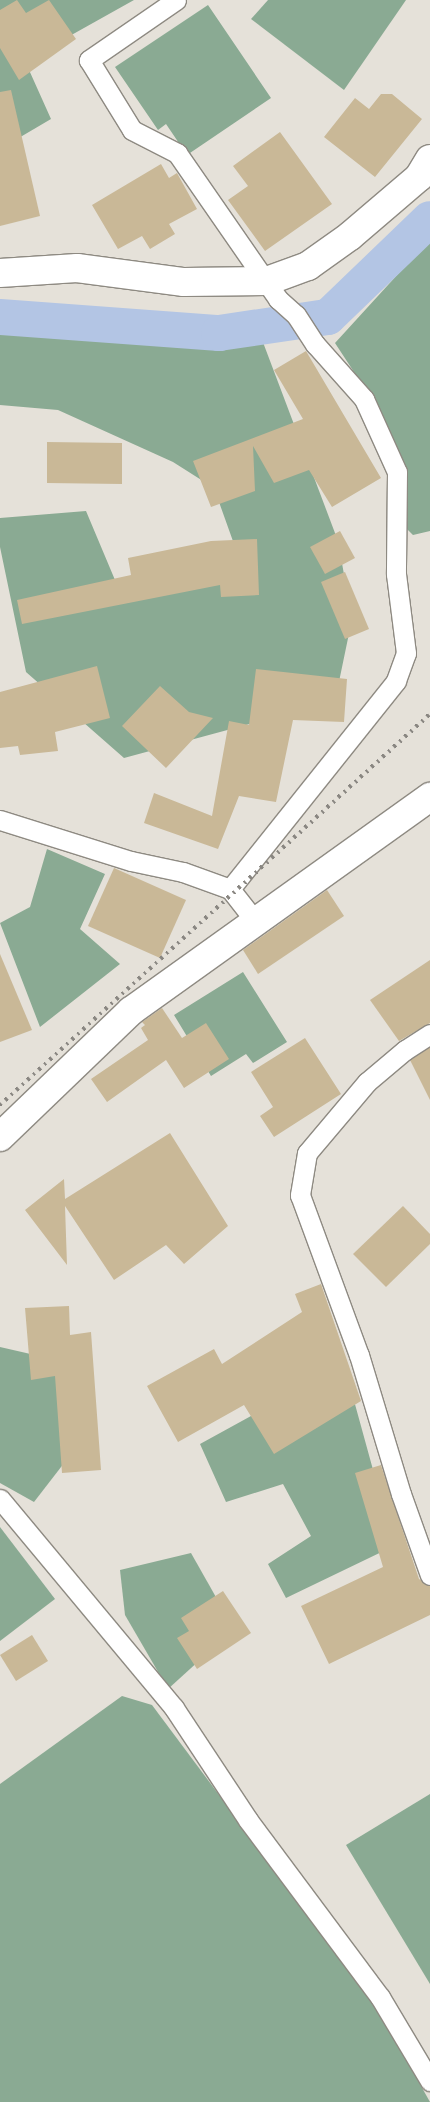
<!DOCTYPE html>
<style>
body{margin:0}
#map{position:relative;width:430px;height:2102px;overflow:hidden;background:#e5e1d9;font-family:Lato,sans-serif}
div>[style]{position:absolute}
.forest>*{inset:0;background:#8aaa93}
.canal>*{height:36px;margin:-18px;padding:0 18px;transform-origin:18px;border-radius:18px;background:#b3c5e4}
.building>*{inset:0;background:#c9b897}
.roads{filter:drop-shadow(1px 0 #8e8a82) drop-shadow(-1px 0 #8e8a82) drop-shadow(0 1px #8e8a82) drop-shadow(0 -1px #8e8a82)}
.lane>*{height:19px;margin:-9.5px;padding:0 9.5px;transform-origin:9.5px;border-radius:9.5px;background:#fff}
.street>*{height:28px;margin:-14px;padding:0 14px;transform-origin:14px;border-radius:14px;background:#fff}
.rail>*{height:4px;margin-top:-2px;transform-origin:0;background:repeating-linear-gradient(90deg,#898681 0 2.5px,transparent 0 7.5px)}
span{translate:-50% -50%;white-space:nowrap;text-align:center;line-height:1.15;-webkit-text-stroke:5px #e5e1d9;paint-order:stroke}
</style>
<div id="map">
<div class="forest">
<div style="clip-path:polygon(0 0,134px 0,25px 61px,51px 119px,0 149px)"></div>
<div style="clip-path:polygon(268px 0,406px 0,344px 90px,251px 19px)"></div>
<div style="clip-path:polygon(208px 5px,271px 98px,187px 155px,166px 124px,158px 130px,115px 67px)"></div>
<div style="clip-path:polygon(430px 239px,430px 531px,413px 535px,403px 525px,371px 398px,335px 343px)"></div>
<div style="clip-path:polygon(0 322px,214px 339px,261px 337px,338px 541px,352px 619px,335px 701px,124px 758px,26px 672px,0 547px,0 518px,86px 511px,115px 580px,239px 558px,214px 488px,173px 462px,58px 410px,0 405px)"></div>
<div style="clip-path:polygon(47px 849px,105px 874px,80px 929px,120px 964px,40px 1027px,0 923px,30px 907px)"></div>
<div style="clip-path:polygon(243px 972px,287px 1042px,253px 1063px,246px 1054px,211px 1076px,174px 1015px)"></div>
<div style="clip-path:polygon(0 1347px,61px 1361px,85px 1436px,34px 1502px,0 1483px)"></div>
<div style="clip-path:polygon(333px 1371px,353px 1397px,394px 1546px,286px 1598px,268px 1564px,311px 1536px,283px 1484px,226px 1502px,200px 1444px)"></div>
<div style="clip-path:polygon(0 1527px,55px 1599px,0 1641px)"></div>
<div style="clip-path:polygon(191px 1553px,234px 1629px,168px 1689px,125px 1615px,120px 1570px)"></div>
<div style="clip-path:polygon(122px 1696px,152px 1705px,375px 2004px,430px 2102px,0 2102px,0 1784px)"></div>
<div style="clip-path:polygon(430px 1794px,430px 1984px,346px 1845px)"></div>
</div>
<div class="canal">
<div style="left:0;top:317px;width:220px;rotate:4.2deg"></div>
<div style="left:219px;top:333px;width:110px;rotate:-8.4deg"></div>
<div style="left:328px;top:317px;width:141px;rotate:-43.9deg"></div>
</div>
<div class="building">
<div style="clip-path:polygon(17px 0,26px 13px,49px 0,76px 39px,19px 80px,0 48px,0 10px)"></div>
<div style="clip-path:polygon(11px 90px,40px 216px,0 226px,0 92px)"></div>
<div style="clip-path:polygon(381px 94px,392px 94px,422px 119px,375px 177px,324px 137px,355px 98px,369px 109px)"></div>
<div style="clip-path:polygon(280px 132px,332px 204px,265px 251px,228px 200px,248px 186px,233px 166px)"></div>
<div style="clip-path:polygon(161px 164px,169px 178px,177px 173px,197px 209px,169px 224px,175px 234px,150px 249px,142px 236px,118px 249px,92px 205px)"></div>
<div style="clip-path:polygon(306px 351px,381px 478px,332px 507px,309px 470px,274px 483px,253px 446px,255px 491px,211px 507px,193px 461px,303px 419px,274px 370px)"></div>
<div style="clip-path:polygon(47px 442px,122px 443px,122px 484px,47px 483px)"></div>
<div style="clip-path:polygon(340px 531px,355px 558px,325px 574px,310px 547px)"></div>
<div style="clip-path:polygon(257px 539px,259px 595px,221px 597px,220px 585px,22px 624px,17px 600px,131px 575px,128px 558px,211px 541px)"></div>
<div style="clip-path:polygon(345px 572px,369px 629px,345px 639px,321px 582px)"></div>
<div style="clip-path:polygon(97px 666px,110px 718px,55px 732px,58px 751px,20px 755px,18px 746px,0 748px,0 692px)"></div>
<div style="clip-path:polygon(256px 669px,347px 679px,344px 722px,293px 720px,276px 802px,239px 796px,218px 849px,144px 823px,154px 793px,212px 816px,229px 721px,249px 725px)"></div>
<div style="clip-path:polygon(160px 686px,189px 712px,213px 718px,166px 768px,122px 726px)"></div>
<div style="clip-path:polygon(114px 868px,186px 900px,160px 958px,88px 926px)"></div>
<div style="clip-path:polygon(327px 890px,344px 916px,258px 974px,243px 950px)"></div>
<div style="clip-path:polygon(0 954px,32px 1030px,0 1042px)"></div>
<div style="clip-path:polygon(430px 960px,430px 1023px,399px 1041px,370px 1000px)"></div>
<div style="clip-path:polygon(162px 1008px,182px 1038px,206px 1023px,229px 1059px,184px 1088px,166px 1060px,107px 1102px,91px 1079px,148px 1040px,141px 1028px,145px 1025px,142px 1022px)"></div>
<div style="clip-path:polygon(305px 1038px,341px 1094px,274px 1137px,260px 1116px,273px 1107px,251px 1072px)"></div>
<div style="clip-path:polygon(430px 1047px,430px 1100px,410px 1060px)"></div>
<div style="clip-path:polygon(170px 1133px,228px 1226px,184px 1264px,166px 1245px,114px 1280px,65px 1206px,67px 1265px,25px 1210px,64px 1179px,65px 1199px)"></div>
<div style="clip-path:polygon(403px 1206px,430px 1234px,430px 1244px,386px 1287px,353px 1254px)"></div>
<div style="clip-path:polygon(321px 1284px,361px 1401px,274px 1454px,244px 1405px,178px 1442px,147px 1386px,214px 1349px,222px 1364px,302px 1312px,295px 1294px)"></div>
<div style="clip-path:polygon(69px 1306px,70px 1335px,91px 1332px,101px 1470px,62px 1473px,55px 1376px,31px 1380px,25px 1308px)"></div>
<div style="clip-path:polygon(381px 1465px,419px 1579px,430px 1586px,430px 1615px,329px 1664px,301px 1606px,383px 1567px,355px 1473px)"></div>
<div style="clip-path:polygon(223px 1591px,251px 1633px,197px 1669px,177px 1638px,189px 1631px,181px 1618px)"></div>
<div style="clip-path:polygon(32px 1635px,48px 1661px,16px 1681px,0 1655px)"></div>
</div>
<div class="roads">
<div class="lane">
<div style="left:176px;top:0;width:106px;rotate:145.4deg"></div>
<div style="left:89px;top:60px;width:82px;rotate:58.4deg"></div>
<div style="left:132px;top:130px;width:51px;rotate:27.1deg"></div>
<div style="left:177px;top:153px;width:178px;rotate:55.3deg"></div>
<div style="left:278px;top:299px;width:24px;rotate:42deg"></div>
<div style="left:296px;top:315px;width:35px;rotate:57deg"></div>
<div style="left:315px;top:344px;width:74px;rotate:48.3deg"></div>
<div style="left:364px;top:399px;width:80px;rotate:65.7deg"></div>
<div style="left:397px;top:472px;width:102px;rotate:90.6deg"></div>
<div style="left:396px;top:574px;width:80px;rotate:82.8deg"></div>
<div style="left:406px;top:653px;width:30px;rotate:110deg"></div>
<div style="left:396px;top:681px;width:266px;rotate:128.6deg"></div>
<div style="left:0;top:820px;width:137px;rotate:17.4deg"></div>
<div style="left:131px;top:861px;width:53px;rotate:11.9deg"></div>
<div style="left:183px;top:872px;width:50px;rotate:19.9deg"></div>
<div style="left:230px;top:889px;width:42px;rotate:51.8deg"></div>
<div style="left:430px;top:1034px;width:30px;rotate:147deg"></div>
<div style="left:405px;top:1050px;width:50px;rotate:139.9deg"></div>
<div style="left:367px;top:1082px;width:93px;rotate:130.2deg"></div>
<div style="left:307px;top:1153px;width:43px;rotate:99.5deg"></div>
<div style="left:300px;top:1195px;width:171px;rotate:69.8deg"></div>
<div style="left:359px;top:1355px;width:145px;rotate:73.2deg"></div>
<div style="left:401px;top:1494px;width:86px;rotate:70.3deg"></div>
<div style="left:0;top:1499px;width:272px;rotate:50.2deg"></div>
<div style="left:174px;top:1708px;width:134px;rotate:56.5deg"></div>
<div style="left:248px;top:1820px;width:221px;rotate:53.3deg"></div>
<div style="left:380px;top:1997px;width:98px;rotate:59.2deg"></div>
</div>
<div class="street">
<div style="left:0;top:273px;width:77px;rotate:-3.7deg"></div>
<div style="left:77px;top:268px;width:108px;rotate:7.5deg"></div>
<div style="left:184px;top:282px;width:83px;rotate:-0.7deg"></div>
<div style="left:267px;top:281px;width:44px;rotate:-20.1deg"></div>
<div style="left:308px;top:266px;width:52px;rotate:-35.5deg"></div>
<div style="left:350px;top:236px;width:91px;rotate:-40.5deg"></div>
<div style="left:419px;top:177px;width:21px;rotate:-59deg"></div>
<div style="left:0;top:1137px;width:182px;rotate:-43.9deg"></div>
<div style="left:131px;top:1011px;width:368px;rotate:-35.6deg"></div>
</div>
</div>
<div class="rail">
<div style="left:0;top:1105px;width:581px;rotate:-42.28deg"></div>
</div>
</div>
